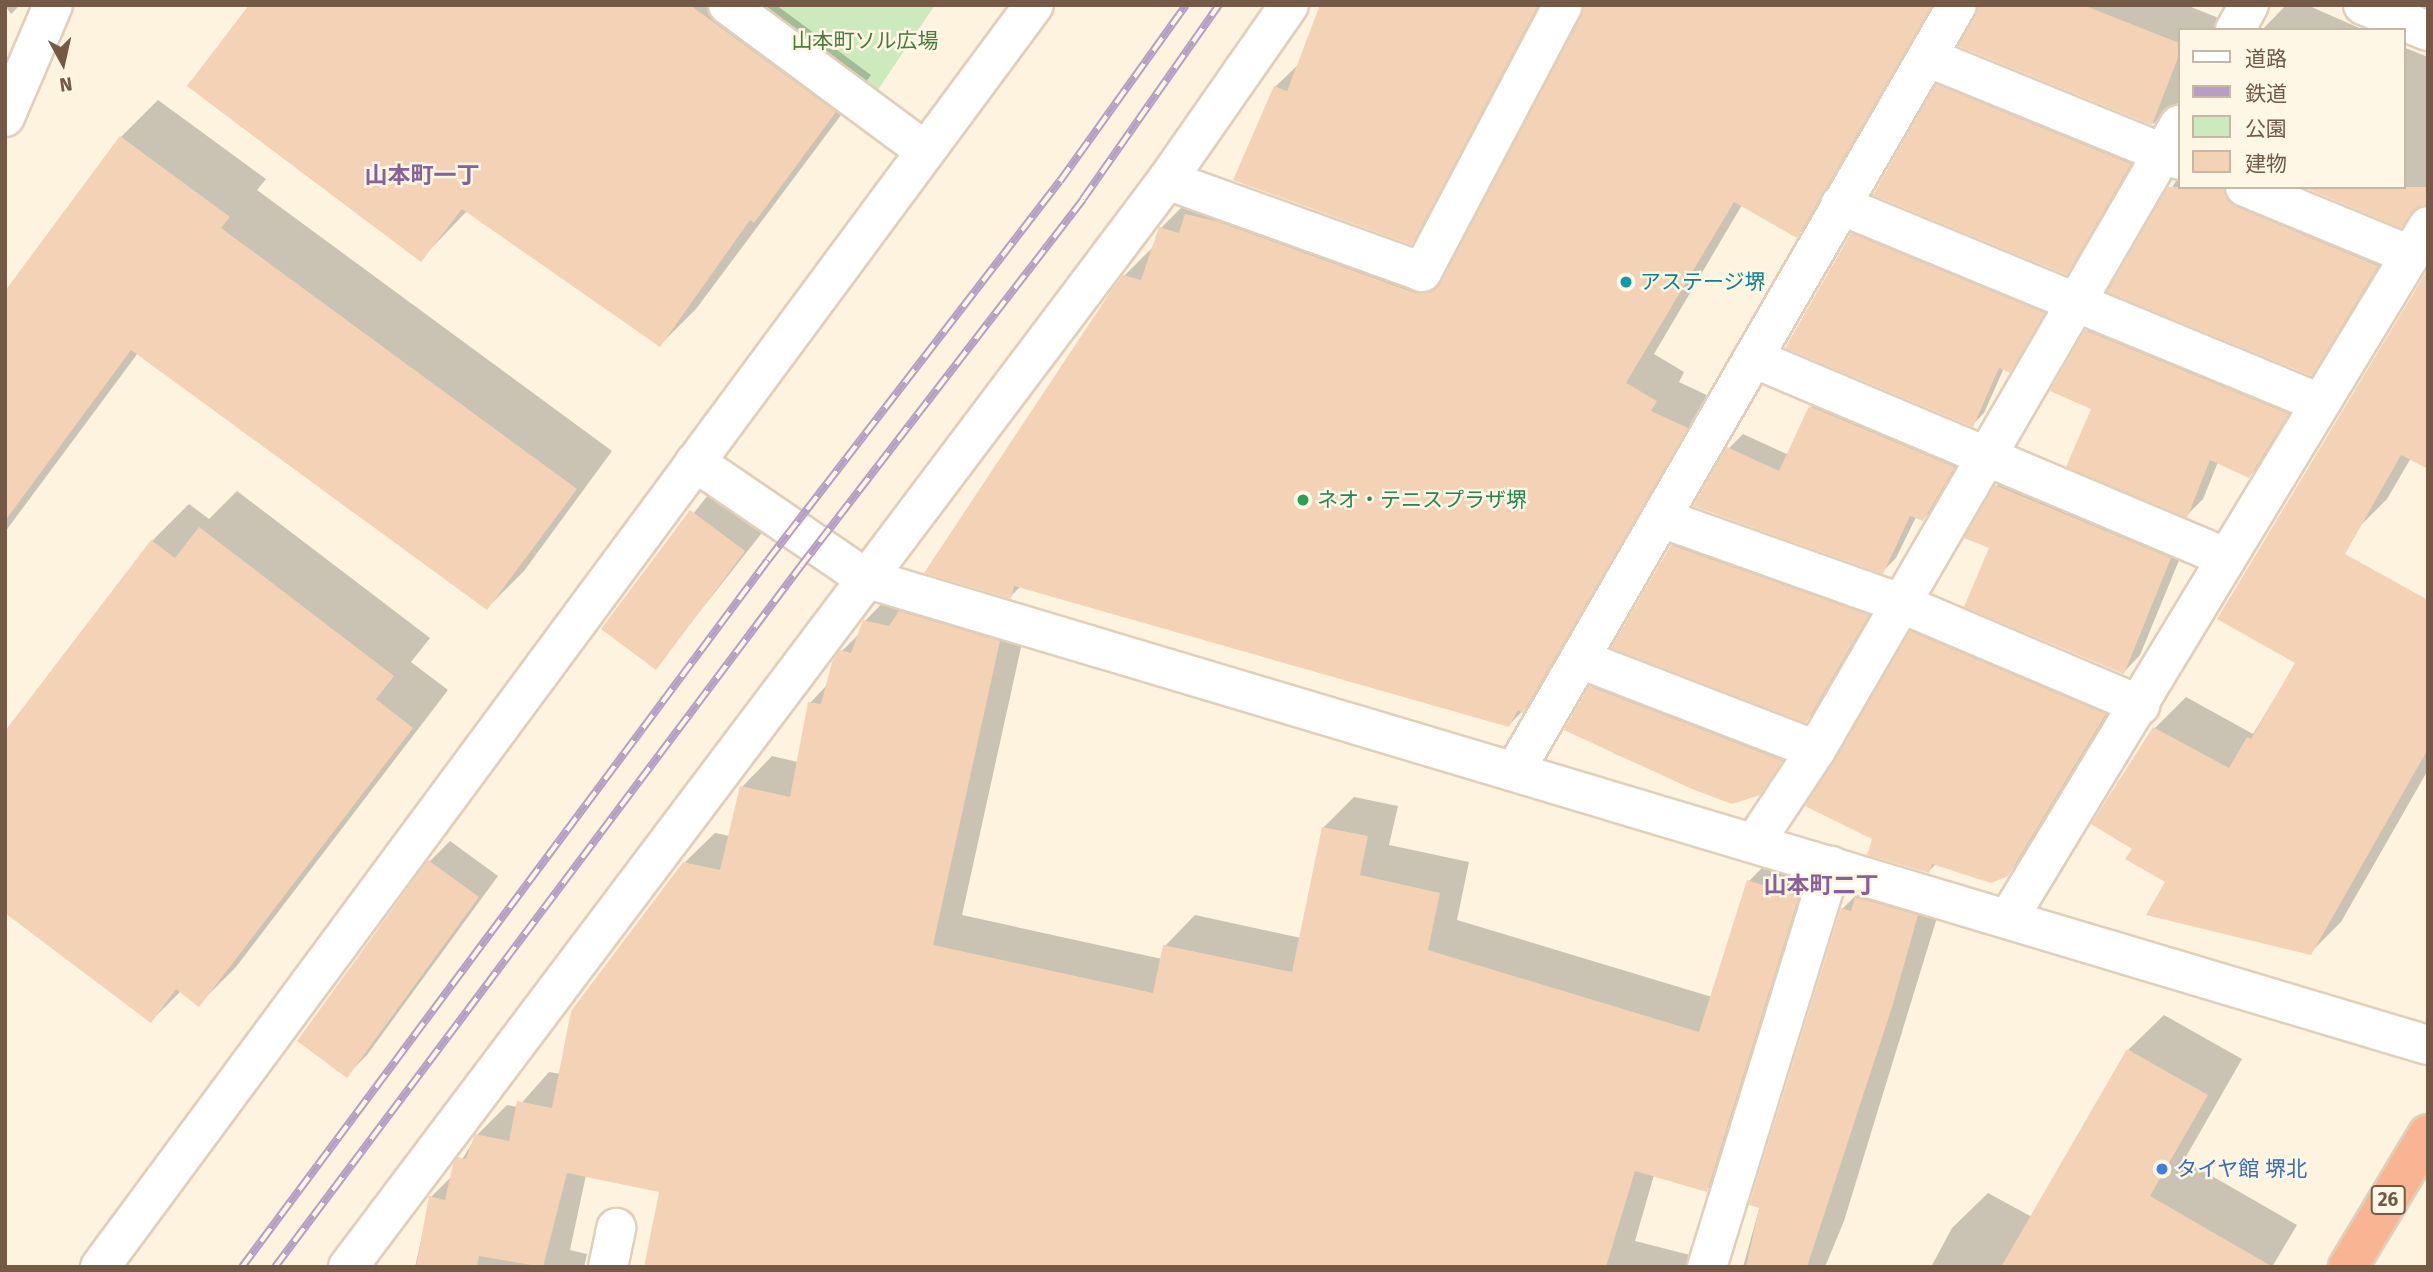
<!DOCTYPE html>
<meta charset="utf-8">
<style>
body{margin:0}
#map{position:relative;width:2433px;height:1272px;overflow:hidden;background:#fdf3df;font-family:"Fira Sans","Noto Sans JP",sans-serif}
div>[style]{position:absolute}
.green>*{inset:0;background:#cceabd}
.shadow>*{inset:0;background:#0003}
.building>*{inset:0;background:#f3d2b6}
.roads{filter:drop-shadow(2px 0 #e0cfbb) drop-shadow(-2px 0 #e0cfbb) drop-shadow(0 2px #e0cfbb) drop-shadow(0 -2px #e0cfbb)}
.minor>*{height:38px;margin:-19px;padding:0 19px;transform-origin:19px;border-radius:19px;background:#fff}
.highway>*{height:38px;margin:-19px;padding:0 19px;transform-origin:19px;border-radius:19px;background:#f9b593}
.rail>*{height:8px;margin-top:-4px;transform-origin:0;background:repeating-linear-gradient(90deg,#fff7e5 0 16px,#b69ec5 0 32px);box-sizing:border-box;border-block:2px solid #b69ec5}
.dots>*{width:19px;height:19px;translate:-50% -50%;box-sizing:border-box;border:4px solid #fff7e5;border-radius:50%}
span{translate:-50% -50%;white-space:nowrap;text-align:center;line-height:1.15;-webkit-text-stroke:5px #fff7e5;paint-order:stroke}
.shield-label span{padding:2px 5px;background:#fff7e5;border:2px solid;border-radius:5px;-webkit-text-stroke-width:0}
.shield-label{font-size:19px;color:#735946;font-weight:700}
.park-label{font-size:21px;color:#4c793e}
.culture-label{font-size:21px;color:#0d838f}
.left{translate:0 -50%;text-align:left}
.leisure-label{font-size:21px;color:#27864d}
.shop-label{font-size:21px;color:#366cbe}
.neighbourhood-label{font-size:23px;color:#886197;font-weight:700}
.frame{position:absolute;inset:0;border:7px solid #735946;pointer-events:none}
.legend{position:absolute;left:2178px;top:28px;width:228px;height:161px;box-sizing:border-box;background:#fff7e5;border:2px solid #c7b8a5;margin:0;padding:9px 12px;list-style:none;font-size:21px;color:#735946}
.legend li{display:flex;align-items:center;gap:14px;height:35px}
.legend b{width:35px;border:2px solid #c7b8a5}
.north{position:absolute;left:28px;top:28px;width:70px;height:70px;-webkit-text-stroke:5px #fff7e5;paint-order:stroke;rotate:172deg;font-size:19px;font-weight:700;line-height:28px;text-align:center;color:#735946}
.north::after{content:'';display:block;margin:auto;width:24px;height:32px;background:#735946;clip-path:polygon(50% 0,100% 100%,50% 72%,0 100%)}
</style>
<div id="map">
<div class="green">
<div style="clip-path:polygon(756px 5px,935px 5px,875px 94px)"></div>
</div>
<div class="shadow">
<div style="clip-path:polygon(5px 5px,20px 5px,11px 14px)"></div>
<div style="clip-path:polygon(251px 5px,776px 5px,871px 75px,696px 309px,660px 345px,467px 211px,421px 259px)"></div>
<div style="clip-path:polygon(1330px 5px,1550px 5px,1440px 214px,1411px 243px,1275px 87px,1300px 63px)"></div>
<div style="clip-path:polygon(1584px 5px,1942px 5px,1826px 206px,1797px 235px,1742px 205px,1654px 354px,1684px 372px,1679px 382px,1715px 399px,1552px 681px,1509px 725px,1021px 586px,1010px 597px,1124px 276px,1154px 246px,1161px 228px,1190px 199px,1451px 263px,1584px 16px)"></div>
<div style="clip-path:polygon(1980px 5px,2186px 5px,2249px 30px,2179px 30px,2179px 102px,2153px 124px,1961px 45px)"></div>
<div style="clip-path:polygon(2286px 5px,2307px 5px,2364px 30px,2262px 30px)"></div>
<div style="clip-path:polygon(2403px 47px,2428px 57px,2428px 205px,2422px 205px,2401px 226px)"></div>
<div style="clip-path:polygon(1950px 74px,2141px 152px,2078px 261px,2066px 273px,1938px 86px)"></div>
<div style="clip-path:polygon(158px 100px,266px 179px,257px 190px,612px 451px,524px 571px,487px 608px,138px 353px,5px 532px,5px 294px,121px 137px)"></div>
<div style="clip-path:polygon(2179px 176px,2179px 187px,2287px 187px,2406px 236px,2340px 345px,2311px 374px,2110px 291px)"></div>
<div style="clip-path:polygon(1864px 222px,2055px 301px,2021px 359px,2009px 371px,2004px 368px,1984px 413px,1972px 425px,1852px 234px)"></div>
<div style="clip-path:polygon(2428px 272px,2411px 458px,2387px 499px,2358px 528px)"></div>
<div style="clip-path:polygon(2103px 315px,2303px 397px,2265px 460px,2249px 476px,2218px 462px,2203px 499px,2187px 515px,2093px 409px,2087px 331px)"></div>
<div style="clip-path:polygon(1825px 392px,1968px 453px,1937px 505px,1923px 519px,1916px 517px,1896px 558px,1882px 572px,1729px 448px,1743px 434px,1789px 455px,1811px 407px)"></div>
<div style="clip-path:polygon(2014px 469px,2187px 541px,2140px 655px,2124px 672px,1991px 547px,1967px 537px,1997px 486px)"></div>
<div style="clip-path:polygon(712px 490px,765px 529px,655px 668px,603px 628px)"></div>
<div style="clip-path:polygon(237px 491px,430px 638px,411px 662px,448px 690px,236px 967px,199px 1004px,181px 991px,151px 1021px,152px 541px,189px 504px,209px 519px)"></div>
<div style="clip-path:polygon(1690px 528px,1885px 598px,1823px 703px,1806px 721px,1672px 546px)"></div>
<div style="clip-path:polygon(895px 590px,1029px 611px,962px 915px,1162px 959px,1165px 946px,1195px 915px,1301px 938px,1324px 827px,1354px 797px,1398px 806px,1389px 845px,1469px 862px,1457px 920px,1712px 997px,1749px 881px,1779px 851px,1828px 865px,1737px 1160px,1707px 1190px,1654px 1175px,1635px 1241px,1737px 1267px,645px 1267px,662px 1191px,586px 1175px,570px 1250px,587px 1254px,584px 1267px,415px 1267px,431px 1197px,452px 1176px,477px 1135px,507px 1105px,518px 1107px,549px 1072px,561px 1074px,684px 863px,715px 833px,730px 836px,742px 787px,772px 756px,798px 762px,810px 703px,827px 685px,841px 652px,861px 632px,865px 621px)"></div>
<div style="clip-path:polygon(2428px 604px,2428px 770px,2341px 922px,2310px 953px,2167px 881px,2134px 848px,2155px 728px,2186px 697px,2253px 734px,2297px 662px)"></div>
<div style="clip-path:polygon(1929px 615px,2122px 697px,2026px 856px,2007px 874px,1936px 864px,1929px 871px,1912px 632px)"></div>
<div style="clip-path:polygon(1601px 677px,1791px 750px,1759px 793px,1732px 802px,1613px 753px,1591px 687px)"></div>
<div style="clip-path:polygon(450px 841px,498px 876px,367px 1055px,346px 1076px,429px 862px)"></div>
<div style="clip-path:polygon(1873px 879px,1947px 885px,1844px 1221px,1825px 1267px,1743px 1267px,1842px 909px)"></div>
<div style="clip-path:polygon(2164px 1015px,2242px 1059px,2184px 1160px,2297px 1225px,2272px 1267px,1931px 1267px,1952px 1228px,1988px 1193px,2032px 1217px,2128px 1050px)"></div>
</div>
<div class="building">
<div style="clip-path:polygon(249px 5px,690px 5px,836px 112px,754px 223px,750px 220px,660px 347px,462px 209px,421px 262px,187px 86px)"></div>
<div style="clip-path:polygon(1320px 5px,1538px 5px,1412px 245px,1233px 180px,1274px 86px,1287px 91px)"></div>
<div style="clip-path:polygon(1585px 5px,1932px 5px,1797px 238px,1734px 202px,1626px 383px,1657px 401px,1651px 411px,1688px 428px,1523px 713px,1518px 710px,1509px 727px,1014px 586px,1011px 599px,924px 573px,1111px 291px,1123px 275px,1141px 280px,1159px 227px,1179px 233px,1185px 214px,1216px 221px,1415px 293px,1435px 290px)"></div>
<div style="clip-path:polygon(1979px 5px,2083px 5px,2179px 43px,2179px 55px,2152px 125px,1958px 46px)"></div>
<div style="clip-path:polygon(1936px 84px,2131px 164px,2067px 275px,1873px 195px)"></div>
<div style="clip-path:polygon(120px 136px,230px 217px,221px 228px,577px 489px,487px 610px,131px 350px,5px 521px,5px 291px)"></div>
<div style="clip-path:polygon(2168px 187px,2224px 187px,2227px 200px,2237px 207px,2378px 266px,2312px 376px,2107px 292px)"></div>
<div style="clip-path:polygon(2303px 187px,2428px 187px,2428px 204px,2417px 207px,2401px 228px)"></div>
<div style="clip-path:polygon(1851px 233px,2045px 313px,2010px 373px,1999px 368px,1973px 427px,1785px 348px)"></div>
<div style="clip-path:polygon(2428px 269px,2428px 469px,2401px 455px,2345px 554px,2428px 600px,2428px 749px,2311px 955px,2146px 915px,2165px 882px,2125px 859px,2132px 849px,2091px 824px,2153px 727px,2229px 768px,2247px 737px,2251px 739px,2295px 663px,2217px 619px)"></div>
<div style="clip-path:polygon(2085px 330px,2289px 414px,2249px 478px,2210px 460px,2187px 518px,2066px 467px,2091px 409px,2050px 391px)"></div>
<div style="clip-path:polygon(1809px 406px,1955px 467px,1923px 521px,1910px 516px,1883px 574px,1693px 506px,1727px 447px,1779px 471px)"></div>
<div style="clip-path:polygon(1995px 485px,2171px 558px,2124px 674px,1964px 607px,1989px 548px,1964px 538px)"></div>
<div style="clip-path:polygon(690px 510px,745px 551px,656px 670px,601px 629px)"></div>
<div style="clip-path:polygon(199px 527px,394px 676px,376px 699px,413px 728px,199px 1007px,176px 989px,151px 1023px,5px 913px,5px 731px,151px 540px,175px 558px)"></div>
<div style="clip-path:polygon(1671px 545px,1869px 615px,1806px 723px,1611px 648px)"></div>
<div style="clip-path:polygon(899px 611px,1000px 641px,933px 945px,1153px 993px,1163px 945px,1292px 972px,1322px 827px,1368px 836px,1360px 875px,1440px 893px,1428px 950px,1699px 1032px,1747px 880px,1799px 896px,1707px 1192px,1635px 1171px,1606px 1267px,644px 1267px,659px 1192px,567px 1173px,543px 1267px,479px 1256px,477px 1267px,416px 1267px,429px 1196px,445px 1200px,453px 1164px,458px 1157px,466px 1159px,475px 1134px,509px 1141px,517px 1101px,552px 1108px,571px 1011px,683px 862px,720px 870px,740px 786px,790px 797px,808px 702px,821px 704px,832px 662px,840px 650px,851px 653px,863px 620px,889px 626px)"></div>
<div style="clip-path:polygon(1910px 631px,2106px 714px,2008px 876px,1991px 883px,1932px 864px,1929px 873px,1867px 855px,1872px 839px,1805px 806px)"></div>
<div style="clip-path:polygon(1589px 686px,1783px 761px,1760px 795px,1732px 804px,1692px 789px,1564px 730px)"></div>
<div style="clip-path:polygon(428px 860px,479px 897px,347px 1078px,297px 1041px)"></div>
<div style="clip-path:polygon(1855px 897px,1918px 915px,1893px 1004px,1807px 1267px,1746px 1267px,1759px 1208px,1749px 1205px,1841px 908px,1851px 911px)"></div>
<div style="clip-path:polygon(2127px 1049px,2208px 1095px,2150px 1196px,2273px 1267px,2001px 1267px)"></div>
</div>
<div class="roads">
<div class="minor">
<div style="left:728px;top:5px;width:245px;rotate:36.5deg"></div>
<div style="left:2363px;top:5px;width:70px;rotate:21.8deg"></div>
<div style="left:2235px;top:30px;width:29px;rotate:-61deg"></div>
<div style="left:1927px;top:57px;width:272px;rotate:22.2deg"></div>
<div style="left:5px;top:117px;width:122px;rotate:-66.8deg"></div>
<div style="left:1167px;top:180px;width:271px;rotate:19.8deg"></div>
<div style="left:1422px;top:272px;width:302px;rotate:-62.2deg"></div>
<div style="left:2245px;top:187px;width:178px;rotate:22.4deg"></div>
<div style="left:1840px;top:205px;width:519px;rotate:22.42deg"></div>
<div style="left:1753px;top:358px;width:514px;rotate:22.88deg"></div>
<div style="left:695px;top:462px;width:206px;rotate:34.3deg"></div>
<div style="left:865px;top:578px;width:1631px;rotate:16.64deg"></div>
<div style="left:1661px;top:518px;width:256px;rotate:19.6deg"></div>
<div style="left:1902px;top:604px;width:259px;rotate:23deg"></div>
<div style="left:1580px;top:659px;width:253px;rotate:21.1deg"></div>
<div style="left:1516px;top:769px;width:882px;rotate:-60.01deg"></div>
<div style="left:1755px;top:842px;width:110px;rotate:-56.5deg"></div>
<div style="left:1816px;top:750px;width:723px;rotate:-59.85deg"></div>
<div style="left:2008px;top:919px;width:810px;rotate:-58.78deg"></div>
<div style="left:100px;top:1267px;width:1570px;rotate:-53.5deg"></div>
<div style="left:348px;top:1267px;width:1361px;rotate:-53deg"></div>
<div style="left:1167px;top:180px;width:213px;rotate:-55.1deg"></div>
<div style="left:608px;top:1267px;width:40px;rotate:-78deg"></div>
<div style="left:1707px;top:1267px;width:420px;rotate:-72.8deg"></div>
</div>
<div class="highway">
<div style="left:2348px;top:1267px;width:155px;rotate:-59deg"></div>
</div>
</div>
<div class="rail">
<div style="left:242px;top:1267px;width:881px;rotate:-53.35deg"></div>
<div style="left:768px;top:560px;width:478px;rotate:-52.4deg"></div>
<div style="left:1060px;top:181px;width:216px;rotate:-54.4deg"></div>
<div style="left:275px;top:1267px;width:875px;rotate:-53.13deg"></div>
<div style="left:800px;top:567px;width:464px;rotate:-52.4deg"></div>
<div style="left:1083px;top:199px;width:237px;rotate:-55deg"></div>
</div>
<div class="dots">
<div style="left:1626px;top:282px;background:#0f9aa8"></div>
<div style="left:1303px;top:500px;background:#2e9e5b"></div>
<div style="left:2162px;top:1169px;background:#3f7fe0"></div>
</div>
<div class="shield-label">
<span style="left:2388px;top:1200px">26</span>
</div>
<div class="park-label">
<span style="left:865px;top:41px">山本町ソル広場</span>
</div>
<div class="culture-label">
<span class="left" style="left:1640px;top:282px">アステージ堺</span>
</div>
<div class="leisure-label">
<span class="left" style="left:1317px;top:500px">ネオ・テニスプラザ堺</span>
</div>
<div class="shop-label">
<span class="left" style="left:2176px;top:1169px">タイヤ館 堺北</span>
</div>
<div class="neighbourhood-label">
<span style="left:422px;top:175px">山本町一丁</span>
<span style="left:1821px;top:885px">山本町二丁</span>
</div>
<div class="frame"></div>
<ul class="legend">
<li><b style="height:9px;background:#fff"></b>道路</li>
<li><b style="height:9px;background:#b69ec5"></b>鉄道</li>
<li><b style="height:19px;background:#cceabd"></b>公園</li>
<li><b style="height:19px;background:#f3d2b6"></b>建物</li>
</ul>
<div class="north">N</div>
</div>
